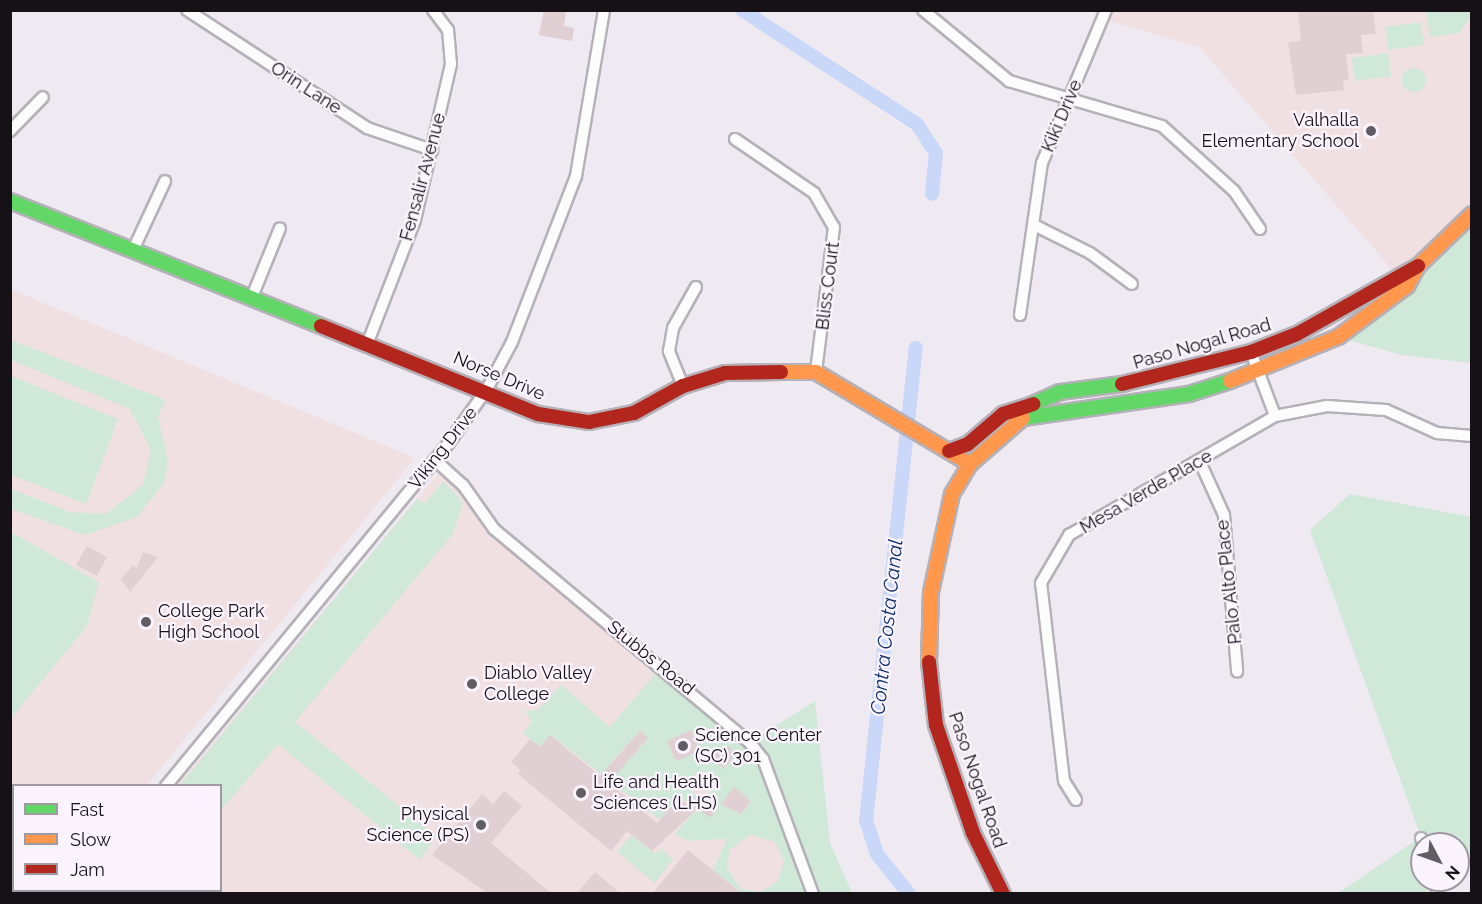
<!DOCTYPE html>
<style>
body{margin:0}
#map{position:relative;width:1482px;height:904px;overflow:hidden;background:#efe9f2;font-family:Raleway,sans-serif}
div>[style]{position:absolute}
.education>*{inset:0;background:#f1e0e1}
.green>*{inset:0;background:#cfe8d8}
.round{border-radius:50%}
.canal>*{height:14px;margin:-7px;padding:0 7px;transform-origin:7px;border-radius:7px;background:#c9d8f9}
.building>*{inset:0;background:#e0d0d3}
.roads{filter:drop-shadow(2px 0 #b5b1b8) drop-shadow(-2px 0 #b5b1b8) drop-shadow(0 2px #b5b1b8) drop-shadow(0 -2px #b5b1b8)}
.street>*{height:10px;margin:-5px;padding:0 5px;transform-origin:5px;border-radius:5px;background:#fdfcfd}
.fast>*{height:14px;margin:-7px;padding:0 7px;transform-origin:7px;border-radius:7px;background:#63d668}
.slow>*{height:14px;margin:-7px;padding:0 7px;transform-origin:7px;border-radius:7px;background:#ff974d}
.jam>*{height:14px;margin:-7px;padding:0 7px;transform-origin:7px;border-radius:7px;background:#b3261e}
.dots>*{width:16px;height:16px;translate:-50% -50%;box-sizing:border-box;border:3px solid #fbf4fe;border-radius:50%}
span{translate:-50% -50%;white-space:nowrap;text-align:center;line-height:1.15;-webkit-text-stroke:4.5px #fbf4fe;paint-order:stroke}
.street-label{font-size:18px;color:#151117}
.poi-label{font-size:18px;color:#151117}
.right{translate:-100% -50%;text-align:right}
.left{translate:0 -50%;text-align:left}
.water-label{font-size:20px;color:#10316d;font-style:italic}
.frame{position:absolute;inset:0;border:12px solid #151117;pointer-events:none}
.legend{position:absolute;left:12px;top:784px;width:210px;height:108px;box-sizing:border-box;background:#fbf4fe;border:2px solid #9f99a2;margin:0;padding:8px 10px;list-style:none;font-size:18px;color:#151117}
.legend li{display:flex;align-items:center;gap:12px;height:30px}
.legend b{width:30px;border:2px solid #9f99a2}
.north{position:absolute;left:1410px;top:832px;width:60px;height:60px;box-sizing:border-box;background:#fbf4fe;border:2px solid #9f99a2;border-radius:50%;rotate:131deg;font-size:16px;font-weight:700;line-height:24px;text-align:center;color:#151117}
.north::after{content:'';display:block;margin:auto;width:21px;height:27px;background:#615d64;clip-path:polygon(50% 0,100% 100%,50% 72%,0 100%)}
</style>
<div id="map">
<div class="education">
<div style="clip-path:polygon(1106px 10px,1471px 11px,1471px 214px,1396px 274px,1199px 47px,1103px 19px)"></div>
<div style="clip-path:polygon(10px 289px,415px 458px,147px 785px,14px 786px,14px 890px,58px 893px,11px 893px)"></div>
<div style="clip-path:polygon(449px 471px,490px 520px,728px 721px,814px 894px,89px 894px,220px 890px,220px 786px,178px 785px,437px 475px)"></div>
</div>
<div class="green">
<div style="clip-path:polygon(1426px 11px,1471px 11px,1471px 15px,1459px 33px,1430px 37px)"></div>
<div style="clip-path:polygon(1421px 22px,1424px 45px,1388px 50px,1385px 27px)"></div>
<div style="clip-path:polygon(1388px 53px,1391px 76px,1355px 81px,1352px 58px)"></div>
<div class="round" style="left:1402px;top:68px;width:24px;height:24px"></div>
<div style="clip-path:polygon(1471px 214px,1471px 363px,1402px 355px,1338px 337px)"></div>
<div style="clip-path:polygon(11px 340px,166px 400px,158px 416px,168px 460px,164px 483px,137px 517px,85px 535px,11px 509px,11px 489px,70px 512px,106px 514px,143px 485px,151px 450px,130px 409px,11px 360px)"></div>
<div style="clip-path:polygon(11px 376px,118px 419px,86px 504px,11px 475px)"></div>
<div style="clip-path:polygon(444px 481px,463px 503px,453px 534px,295px 722px,436px 836px,420px 860px,278px 744px,221px 810px,220px 786px,180px 785px,417px 499px,425px 503px)"></div>
<div style="clip-path:polygon(1350px 494px,1471px 517px,1471px 865px,1458px 878px,1458px 844px,1422px 844px,1422px 880px,1456px 880px,1434px 885px,1425px 893px,1338px 893px,1421px 837px,1310px 530px)"></div>
<div style="clip-path:polygon(11px 532px,99px 582px,87px 626px,11px 718px)"></div>
<div style="clip-path:polygon(evenodd,661px 667px,750px 742px,815px 701px,830px 843px,852px 893px,742px 893px,713px 870px,727px 839px,688px 841px,675px 834px,695px 811px,691px 803px,679px 798px,660px 820px,551px 735px,540px 747px,523px 733px,532px 722px,525px 711px,538px 710px,561px 685px,610px 727px,661px 667px,639px 731px,648px 739px,619px 771px,610px 764px,639px 731px,661px 667px,691px 731px,700px 751px,676px 761px,667px 741px,691px 731px,661px 667px,700px 771px,716px 785px,703px 801px,682px 783px,700px 771px,661px 667px,734px 787px,751px 801px,741px 814px,721px 804px,734px 787px,661px 667px,750px 835px,775px 842px,784px 861px,778px 881px,761px 892px,741px 889px,727px 868px,730px 850px,750px 835px)"></div>
<div style="clip-path:polygon(632px 835px,655px 854px,661px 849px,673px 859px,655px 883px,617px 852px)"></div>
</div>
<div class="canal">
<div style="left:742px;top:10px;width:209px;rotate:33.1deg"></div>
<div style="left:917px;top:124px;width:35px;rotate:57deg"></div>
<div style="left:936px;top:153px;width:41px;rotate:95.6deg"></div>
<div style="left:909px;top:894px;width:51px;rotate:-128.7deg"></div>
<div style="left:877px;top:854px;width:35px;rotate:-108deg"></div>
<div style="left:866px;top:821px;width:476px;rotate:-84deg"></div>
</div>
<div class="building">
<div style="clip-path:polygon(544px 10px,566px 12px,564px 26px,574px 28px,572px 41px,539px 35px)"></div>
<div style="clip-path:polygon(1298px 10px,1373px 10px,1376px 34px,1361px 35px,1363px 53px,1346px 54px,1349px 80px,1343px 81px,1344px 90px,1296px 95px,1288px 42px,1301px 41px)"></div>
<div style="clip-path:polygon(87px 546px,107px 557px,97px 576px,76px 565px)"></div>
<div style="clip-path:polygon(143px 552px,158px 557px,130px 592px,121px 579px,133px 565px,137px 568px)"></div>
<div style="clip-path:polygon(691px 730px,700px 751px,676px 761px,667px 741px)"></div>
<div style="clip-path:polygon(640px 731px,648px 738px,609px 783px,657px 823px,679px 798px,695px 811px,652px 851px,627px 831px,611px 851px,518px 774px,521px 770px,511px 762px,530px 739px,540px 747px,550px 735px,600px 776px)"></div>
<div style="clip-path:polygon(720px 747px,731px 747px,732px 759px,724px 769px,711px 758px)"></div>
<div style="clip-path:polygon(734px 787px,751px 801px,741px 814px,721px 804px)"></div>
<div style="clip-path:polygon(504px 791px,522px 806px,491px 843px,552px 894px,489px 894px,432px 855px,482px 794px,493px 804px)"></div>
<div style="clip-path:polygon(698px 795px,716px 811px,710px 818px,691px 803px)"></div>
<div style="clip-path:polygon(688px 850px,713px 870px,742px 894px,652px 894px)"></div>
<div style="clip-path:polygon(595px 872px,621px 894px,576px 894px)"></div>
</div>
<div class="roads">
<div class="street">
<div style="left:187px;top:10px;width:215px;rotate:33.2deg"></div>
<div style="left:367px;top:128px;width:69px;rotate:18.7deg"></div>
<div style="left:923px;top:10px;width:112px;rotate:39.5deg"></div>
<div style="left:1009px;top:81px;width:159px;rotate:16.4deg"></div>
<div style="left:1162px;top:126px;width:97px;rotate:42.1deg"></div>
<div style="left:1234px;top:191px;width:46px;rotate:55.6deg"></div>
<div style="left:10px;top:131px;width:47px;rotate:-45.9deg"></div>
<div style="left:735px;top:139px;width:96px;rotate:34.4deg"></div>
<div style="left:814px;top:193px;width:39px;rotate:60deg"></div>
<div style="left:834px;top:227px;width:146px;rotate:97.1deg"></div>
<div style="left:1036px;top:226px;width:60px;rotate:26.6deg"></div>
<div style="left:1090px;top:253px;width:52px;rotate:36.4deg"></div>
<div style="left:133px;top:250px;width:76px;rotate:-65.1deg"></div>
<div style="left:252px;top:297px;width:74px;rotate:-67.9deg"></div>
<div style="left:1020px;top:315px;width:154px;rotate:-81.8deg"></div>
<div style="left:1042px;top:163px;width:166px;rotate:-67.3deg"></div>
<div style="left:368px;top:342px;width:131px;rotate:-68.9deg"></div>
<div style="left:415px;top:220px;width:160px;rotate:-77deg"></div>
<div style="left:451px;top:64px;width:34px;rotate:-95deg"></div>
<div style="left:448px;top:30px;width:25px;rotate:-127deg"></div>
<div style="left:1251px;top:352px;width:68px;rotate:69.4deg"></div>
<div style="left:683px;top:386px;width:38px;rotate:-112deg"></div>
<div style="left:669px;top:351px;width:23px;rotate:-80deg"></div>
<div style="left:673px;top:328px;width:47px;rotate:-60.7deg"></div>
<div style="left:435px;top:460px;width:38px;rotate:42deg"></div>
<div style="left:463px;top:485px;width:54px;rotate:54.8deg"></div>
<div style="left:494px;top:529px;width:334px;rotate:39.9deg"></div>
<div style="left:750px;top:743px;width:21px;rotate:51deg"></div>
<div style="left:763px;top:759px;width:144px;rotate:69.7deg"></div>
<div style="left:1200px;top:462px;width:58px;rotate:65.6deg"></div>
<div style="left:1224px;top:515px;width:157px;rotate:85.2deg"></div>
<div style="left:166px;top:786px;width:443px;rotate:-50.5deg"></div>
<div style="left:448px;top:444px;width:67px;rotate:-54.7deg"></div>
<div style="left:487px;top:389px;width:53px;rotate:-62deg"></div>
<div style="left:512px;top:342px;width:178px;rotate:-68.9deg"></div>
<div style="left:576px;top:176px;width:168px;rotate:-80.4deg"></div>
<div style="left:1076px;top:800px;width:22px;rotate:-122deg"></div>
<div style="left:1064px;top:781px;width:199px;rotate:-96.6deg"></div>
<div style="left:1041px;top:583px;width:56px;rotate:-59.7deg"></div>
<div style="left:1069px;top:535px;width:238px;rotate:-30deg"></div>
<div style="left:1275px;top:416px;width:53px;rotate:-10.9deg"></div>
<div style="left:1327px;top:406px;width:59px;rotate:3.9deg"></div>
<div style="left:1386px;top:410px;width:56px;rotate:24.3deg"></div>
<div style="left:1437px;top:433px;width:35px;rotate:5deg"></div>
<div style="left:1421px;top:838px;width:6px;rotate:72deg"></div>
<div style="left:1433px;top:880px;width:15px;rotate:67deg"></div>
<div style="left:76px;top:894px;width:5px;rotate:-53deg"></div>
</div>
<div class="fast">
<div style="left:10px;top:201px;width:335px;rotate:21.9deg"></div>
<div style="left:1122px;top:384px;width:63px;rotate:172.6deg"></div>
<div style="left:1060px;top:392px;width:30px;rotate:156deg"></div>
<div style="left:1033px;top:404px;width:17px;rotate:126deg"></div>
<div style="left:1023px;top:418px;width:168px;rotate:-8.2deg"></div>
<div style="left:1189px;top:394px;width:43px;rotate:-17.6deg"></div>
</div>
<div class="slow">
<div style="left:781px;top:372px;width:35px"></div>
<div style="left:816px;top:372px;width:179px;rotate:30.9deg"></div>
<div style="left:1230px;top:381px;width:117px;rotate:-22.2deg"></div>
<div style="left:1338px;top:337px;width:86px;rotate:-36.5deg"></div>
<div style="left:1407px;top:286px;width:23px;rotate:-61deg"></div>
<div style="left:1418px;top:266px;width:75px;rotate:-43.9deg"></div>
<div style="left:929px;top:662px;width:70px;rotate:-88.4deg"></div>
<div style="left:931px;top:592px;width:100px;rotate:-77.9deg"></div>
<div style="left:952px;top:494px;width:35px;rotate:-59deg"></div>
<div style="left:970px;top:464px;width:70px;rotate:-41deg"></div>
</div>
<div class="jam">
<div style="left:321px;top:326px;width:234px;rotate:22.1deg"></div>
<div style="left:538px;top:414px;width:52px;rotate:8.9deg"></div>
<div style="left:589px;top:422px;width:46px;rotate:-11.3deg"></div>
<div style="left:634px;top:413px;width:56px;rotate:-28.9deg"></div>
<div style="left:683px;top:386px;width:44px;rotate:-17.2deg"></div>
<div style="left:725px;top:373px;width:56px;rotate:-1deg"></div>
<div style="left:1122px;top:384px;width:133px;rotate:-13.9deg"></div>
<div style="left:1251px;top:352px;width:49px;rotate:-21.4deg"></div>
<div style="left:1297px;top:334px;width:139px;rotate:-29.3deg"></div>
<div style="left:949px;top:451px;width:20px;rotate:-20deg"></div>
<div style="left:968px;top:444px;width:46px;rotate:-40.6deg"></div>
<div style="left:1003px;top:414px;width:32px;rotate:-18deg"></div>
<div style="left:929px;top:662px;width:63px;rotate:83.7deg"></div>
<div style="left:936px;top:725px;width:114px;rotate:71.1deg"></div>
<div style="left:973px;top:833px;width:68px;rotate:63.8deg"></div>
</div>
</div>
<div class="dots">
<div style="left:1371px;top:131px;background:#615d64"></div>
<div style="left:146px;top:622px;background:#615d64"></div>
<div style="left:472px;top:684px;background:#615d64"></div>
<div style="left:683px;top:746px;background:#615d64"></div>
<div style="left:581px;top:793px;background:#615d64"></div>
<div style="left:481px;top:825px;background:#615d64"></div>
</div>
<div class="street-label">
<span style="left:306px;top:88px;rotate:33deg">Orin Lane</span>
<span style="left:1062px;top:116px;rotate:-67deg">Kiki Drive</span>
<span style="left:423px;top:177px;rotate:-75deg">Fensalir Avenue</span>
<span style="left:828px;top:286px;rotate:-83deg">Bliss Court</span>
<span style="left:1202px;top:344px;rotate:-16deg">Paso Nogal Road</span>
<span style="left:499px;top:376px;rotate:23deg">Norse Drive</span>
<span style="left:443px;top:448px;rotate:-52deg">Viking Drive</span>
<span style="left:1146px;top:492px;rotate:-30deg">Mesa Verde Place</span>
<span style="left:1229px;top:582px;rotate:-96deg">Palo Alto Place</span>
<span style="left:651px;top:658px;rotate:39deg">Stubbs Road</span>
<span style="left:977px;top:780px;rotate:71deg">Paso Nogal Road</span>
</div>
<div class="poi-label">
<span class="right" style="left:1359px;top:131px">Valhalla<br>Elementary School</span>
<span class="left" style="left:158px;top:622px">College Park<br>High School</span>
<span class="left" style="left:484px;top:684px">Diablo Valley<br>College</span>
<span class="left" style="left:695px;top:746px">Science Center<br>(SC) 301</span>
<span class="left" style="left:593px;top:793px">Life and Health<br>Sciences (LHS)</span>
<span class="right" style="left:469px;top:825px">Physical<br>Science (PS)</span>
</div>
<div class="water-label">
<span style="left:887px;top:627px;rotate:-84deg">Contra Costa Canal</span>
</div>
<div class="frame"></div>
<ul class="legend">
<li><b style="height:8px;background:#63d668"></b>Fast</li>
<li><b style="height:8px;background:#ff974d"></b>Slow</li>
<li><b style="height:8px;background:#b3261e"></b>Jam</li>
</ul>
<div class="north">N</div>
</div>
